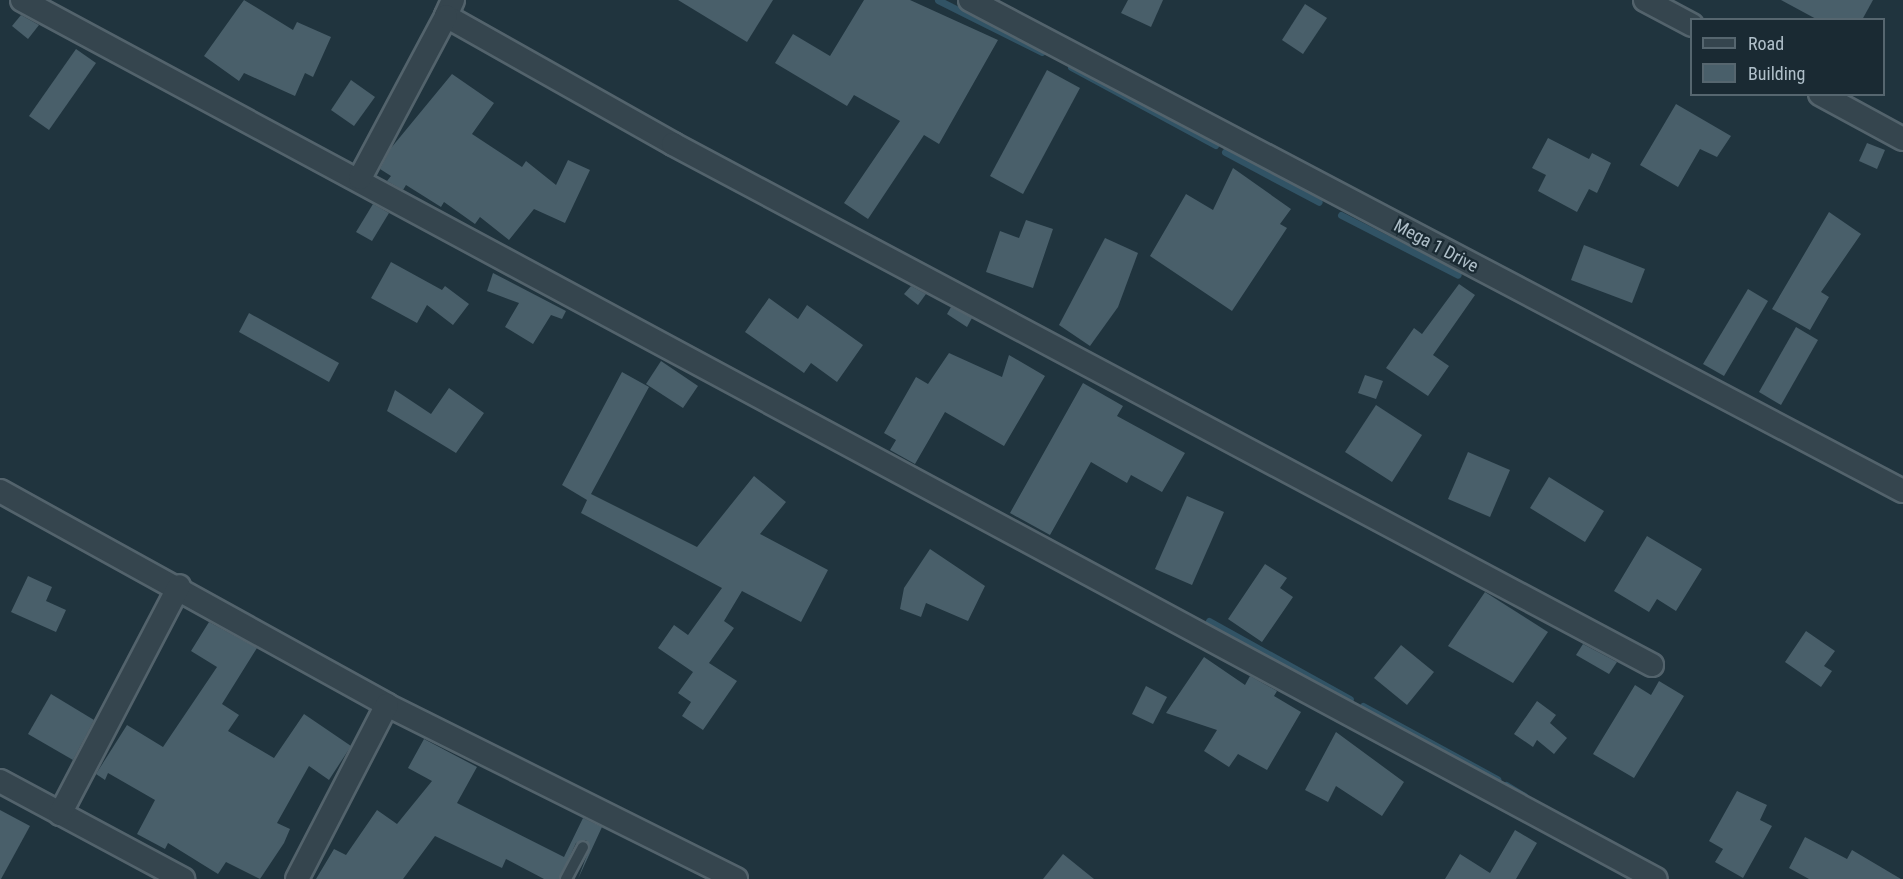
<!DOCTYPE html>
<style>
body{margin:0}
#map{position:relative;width:1903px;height:879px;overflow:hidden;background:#20343e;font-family:"Roboto Condensed",sans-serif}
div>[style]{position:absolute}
.stream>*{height:7px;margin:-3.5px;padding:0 3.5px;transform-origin:3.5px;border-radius:3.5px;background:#315365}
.building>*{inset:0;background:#495f6a}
.roads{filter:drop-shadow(2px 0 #53636c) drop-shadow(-2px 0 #53636c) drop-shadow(0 2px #53636c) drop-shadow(0 -2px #53636c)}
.lane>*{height:10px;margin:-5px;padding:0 5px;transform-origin:5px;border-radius:5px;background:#35454e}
.street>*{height:22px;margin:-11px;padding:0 11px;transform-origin:11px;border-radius:11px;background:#35454e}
span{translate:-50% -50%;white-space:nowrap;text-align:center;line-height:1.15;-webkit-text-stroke:4.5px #1a2a33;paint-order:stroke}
.street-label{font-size:18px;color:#b0c0ca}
.legend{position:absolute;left:1690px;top:18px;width:195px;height:78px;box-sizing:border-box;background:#1a2a33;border:2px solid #56666f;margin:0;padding:8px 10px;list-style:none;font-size:18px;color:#b0c0ca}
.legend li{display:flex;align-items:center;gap:12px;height:30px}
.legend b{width:30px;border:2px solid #56666f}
</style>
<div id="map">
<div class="stream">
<div style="left:938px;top:0;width:116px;rotate:26.6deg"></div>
<div style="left:1071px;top:67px;width:164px;rotate:28.4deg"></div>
<div style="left:1225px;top:152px;width:106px;rotate:28deg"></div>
<div style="left:1341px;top:215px;width:131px;rotate:27.1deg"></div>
<div style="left:1209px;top:621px;width:161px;rotate:29deg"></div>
<div style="left:1363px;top:706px;width:153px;rotate:28.6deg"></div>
<div style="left:1506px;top:785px;width:21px;rotate:31deg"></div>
</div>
<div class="building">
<div style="clip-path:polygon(244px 0,293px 30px,297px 22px,331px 37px,313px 77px,305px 73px,295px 96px,244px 73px,239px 81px,204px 56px)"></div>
<div style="clip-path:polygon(678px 0,773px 0,747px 42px)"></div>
<div style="clip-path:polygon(864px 0,910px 0,998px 40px,939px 144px,924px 135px,868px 219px,844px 203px,900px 121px,854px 95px,847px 106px,775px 63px,793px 34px,830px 56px)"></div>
<div style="clip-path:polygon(1128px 0,1163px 0,1151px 27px,1121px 13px)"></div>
<div style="clip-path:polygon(1781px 0,1873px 0,1862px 20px,1818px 20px)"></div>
<div style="clip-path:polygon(1305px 4px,1327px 18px,1303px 54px,1282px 40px)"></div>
<div style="clip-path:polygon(21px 15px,39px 25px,28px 39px,12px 26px)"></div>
<div style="clip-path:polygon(76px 49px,96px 63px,49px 130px,29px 116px)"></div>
<div style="clip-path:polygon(1047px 70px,1080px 88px,1023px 194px,990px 176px)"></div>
<div style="clip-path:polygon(452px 74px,494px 103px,472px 134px,522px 167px,526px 161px,556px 185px,568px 160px,590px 170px,565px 223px,534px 209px,509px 240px,480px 217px,475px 224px,444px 202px,441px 207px,406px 185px,403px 190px,387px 181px,391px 176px,380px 169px,391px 148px)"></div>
<div style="clip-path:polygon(351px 80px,375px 97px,354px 126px,331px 110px)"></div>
<div style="clip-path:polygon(1676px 104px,1731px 136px,1717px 157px,1700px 149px,1678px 187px,1640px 165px)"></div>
<div style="clip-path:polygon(1548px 138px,1589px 159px,1592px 153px,1611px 163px,1597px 193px,1589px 189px,1577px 212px,1538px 191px,1546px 175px,1532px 168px)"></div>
<div style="clip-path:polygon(1867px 143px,1885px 150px,1877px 169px,1859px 161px)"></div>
<div style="clip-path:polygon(1233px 168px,1291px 209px,1280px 224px,1287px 228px,1232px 311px,1150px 256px,1186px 194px,1213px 210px)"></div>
<div style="clip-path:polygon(373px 204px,389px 213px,372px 241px,356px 232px)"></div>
<div style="clip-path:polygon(1829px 212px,1861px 234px,1821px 292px,1829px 297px,1810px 330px,1772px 309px)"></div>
<div style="clip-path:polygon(1026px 220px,1053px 229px,1033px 288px,986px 272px,1000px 231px,1019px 238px)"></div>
<div style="clip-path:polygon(1105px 238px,1138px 253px,1118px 307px,1090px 346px,1059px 325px)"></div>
<div style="clip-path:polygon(1584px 245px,1645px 269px,1632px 303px,1571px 280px)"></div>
<div style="clip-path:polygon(391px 262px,442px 290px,445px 286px,469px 304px,453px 325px,427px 305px,417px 323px,371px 298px)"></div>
<div style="clip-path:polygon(493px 273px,566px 311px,562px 319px,551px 315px,533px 344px,505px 327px,519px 303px,487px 291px)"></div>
<div style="clip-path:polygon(1459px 284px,1475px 295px,1433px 355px,1449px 366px,1428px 396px,1386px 368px,1414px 328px,1422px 334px)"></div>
<div style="clip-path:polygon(911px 286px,926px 294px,918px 305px,904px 294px)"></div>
<div style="clip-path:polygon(1748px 289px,1768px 301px,1724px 376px,1703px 364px)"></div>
<div style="clip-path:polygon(769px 298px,798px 319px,807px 305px,863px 345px,837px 382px,811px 363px,804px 373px,745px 332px)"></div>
<div style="clip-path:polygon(951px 307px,972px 318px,967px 327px,947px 314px)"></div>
<div style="clip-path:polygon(249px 313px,339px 363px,329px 382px,239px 332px)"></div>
<div style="clip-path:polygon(1796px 327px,1818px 340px,1781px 405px,1759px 392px)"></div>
<div style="clip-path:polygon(949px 353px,1002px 377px,1009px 355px,1045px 376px,1004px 446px,945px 412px,915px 464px,890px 450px,896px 440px,884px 433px,916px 377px,928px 384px)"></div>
<div style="clip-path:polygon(661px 361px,698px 386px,683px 408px,646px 384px)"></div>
<div style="clip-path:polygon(622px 372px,649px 387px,591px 494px,697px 547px,754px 476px,786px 502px,760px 534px,828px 570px,801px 622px,742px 591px,724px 621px,734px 628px,709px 663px,737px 681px,703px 730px,682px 716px,691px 702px,678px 693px,693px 672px,658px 648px,674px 625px,688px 635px,722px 588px,581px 513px,587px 500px,562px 485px)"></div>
<div style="clip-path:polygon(1365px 375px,1383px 381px,1376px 399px,1358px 393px)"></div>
<div style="clip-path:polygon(1083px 383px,1123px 406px,1117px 416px,1185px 453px,1162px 492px,1131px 475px,1127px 483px,1091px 462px,1050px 535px,1010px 513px)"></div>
<div style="clip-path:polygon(449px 388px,484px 413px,456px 453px,387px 411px,395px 390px,431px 414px)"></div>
<div style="clip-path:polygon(1376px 405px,1422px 435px,1392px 482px,1345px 452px)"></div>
<div style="clip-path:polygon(1468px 452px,1510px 470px,1490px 517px,1448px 499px)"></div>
<div style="clip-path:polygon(1549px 477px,1604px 511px,1585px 542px,1530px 508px)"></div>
<div style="clip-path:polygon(1187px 496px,1224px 512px,1192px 585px,1155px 569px)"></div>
<div style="clip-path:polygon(1647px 536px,1702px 569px,1676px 611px,1657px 599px,1649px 612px,1614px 591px)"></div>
<div style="clip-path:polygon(930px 549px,985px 586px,968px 621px,926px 603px,921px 617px,900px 609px,904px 588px)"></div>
<div style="clip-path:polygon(1265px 564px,1287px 578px,1280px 588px,1293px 597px,1262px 642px,1228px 619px)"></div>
<div style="clip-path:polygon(28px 576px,52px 587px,46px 601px,66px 610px,56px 632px,11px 612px)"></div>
<div style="clip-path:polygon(1485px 592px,1548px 632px,1513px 683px,1448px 646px)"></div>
<div style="clip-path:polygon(209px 622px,257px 648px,222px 704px,239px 715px,228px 731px,274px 758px,304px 714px,351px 746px,329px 780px,309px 766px,277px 823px,290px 829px,284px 843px,260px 879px,226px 862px,218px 874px,168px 843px,165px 849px,137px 834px,155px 800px,108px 773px,105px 780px,96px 774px,127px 725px,163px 747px,217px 667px,191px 651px)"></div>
<div style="clip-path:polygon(1806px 631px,1835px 651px,1824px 666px,1832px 671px,1821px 687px,1785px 662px)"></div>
<div style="clip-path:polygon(1583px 644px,1617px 662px,1609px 674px,1576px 655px)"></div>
<div style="clip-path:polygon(1401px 645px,1434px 672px,1407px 705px,1374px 678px)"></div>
<div style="clip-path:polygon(1204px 657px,1245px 685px,1250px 676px,1277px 691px,1274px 696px,1301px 712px,1267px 770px,1238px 754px,1229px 767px,1204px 751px,1217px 730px,1166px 713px)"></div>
<div style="clip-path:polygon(1659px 681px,1684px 696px,1634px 778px,1593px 754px,1635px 685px,1651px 695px)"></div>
<div style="clip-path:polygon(1146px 686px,1167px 697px,1153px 724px,1132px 714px)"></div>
<div style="clip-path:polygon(51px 694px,94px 720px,73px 760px,28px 734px)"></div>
<div style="clip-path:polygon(1537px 701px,1556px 715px,1550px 723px,1567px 738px,1554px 754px,1537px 740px,1533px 747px,1514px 734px)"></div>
<div style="clip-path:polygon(1336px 732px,1404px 782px,1382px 816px,1336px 786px,1328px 802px,1305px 790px)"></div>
<div style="clip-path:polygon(424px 739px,477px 767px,457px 803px,564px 857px,583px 818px,602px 827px,578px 879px,590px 847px,586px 840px,576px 843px,559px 879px,544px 879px,506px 859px,502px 868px,435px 836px,403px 879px,316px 879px,334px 849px,346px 855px,377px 810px,397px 824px,432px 781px,408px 768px)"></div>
<div style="clip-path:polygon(1737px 791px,1767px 805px,1760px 820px,1772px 826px,1743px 878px,1715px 862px,1723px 849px,1709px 841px)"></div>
<div style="clip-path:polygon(0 810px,30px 826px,1px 879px,0 879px)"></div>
<div style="clip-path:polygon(1515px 830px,1537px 843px,1516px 879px,1445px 879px,1460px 854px,1490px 873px)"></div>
<div style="clip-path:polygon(1805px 837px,1847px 859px,1852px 850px,1901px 879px,1809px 879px,1789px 868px)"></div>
<div style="clip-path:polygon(1063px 854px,1094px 879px,1043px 879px)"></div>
</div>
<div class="roads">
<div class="lane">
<div style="left:566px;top:879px;width:36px;rotate:-62deg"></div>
</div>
<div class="street">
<div style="left:22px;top:0;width:1855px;rotate:28.28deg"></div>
<div style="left:453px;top:0;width:17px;rotate:114deg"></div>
<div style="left:446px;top:16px;width:261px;rotate:29.4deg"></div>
<div style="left:673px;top:144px;width:1109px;rotate:28.02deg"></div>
<div style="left:970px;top:0;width:1054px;rotate:27.76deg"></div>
<div style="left:1645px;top:0;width:53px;rotate:28deg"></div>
<div style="left:1820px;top:94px;width:94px;rotate:28.5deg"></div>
<div style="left:360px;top:178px;width:183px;rotate:-62deg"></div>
<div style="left:0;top:491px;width:442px;rotate:28.9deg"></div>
<div style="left:387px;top:705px;width:390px;rotate:26.5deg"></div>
<div style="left:0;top:781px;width:208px;rotate:28.2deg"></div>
<div style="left:60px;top:814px;width:257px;rotate:-62.4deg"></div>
<div style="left:297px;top:879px;width:196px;rotate:-62.7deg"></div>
</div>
</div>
<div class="street-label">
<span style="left:1436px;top:246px;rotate:28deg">Mega 1 Drive</span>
</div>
<ul class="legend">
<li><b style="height:8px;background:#35454e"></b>Road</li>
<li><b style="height:16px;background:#495f6a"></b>Building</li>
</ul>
</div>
